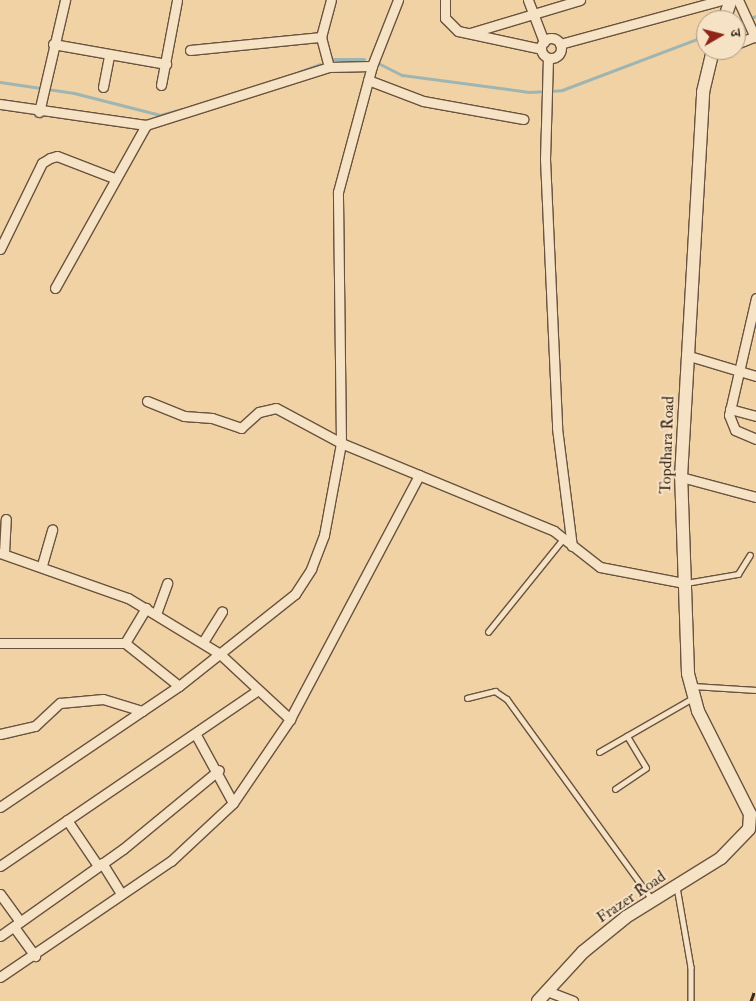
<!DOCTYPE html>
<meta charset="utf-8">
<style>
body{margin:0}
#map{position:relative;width:756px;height:1001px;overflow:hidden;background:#f1d2a5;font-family:"IM FELL Double Pica","Noto Serif Devanagari",serif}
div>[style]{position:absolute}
.stream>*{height:3px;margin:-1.5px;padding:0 1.5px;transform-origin:1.5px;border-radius:1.5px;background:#9fb5b2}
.roads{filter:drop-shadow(1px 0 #69533f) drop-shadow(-1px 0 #69533f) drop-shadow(0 1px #69533f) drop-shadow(0 -1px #69533f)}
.lane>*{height:4.5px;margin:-2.25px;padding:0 2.25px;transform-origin:2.25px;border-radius:2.25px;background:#f6e2c4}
.street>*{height:9px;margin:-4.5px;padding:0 4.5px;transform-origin:4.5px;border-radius:4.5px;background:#f6e2c4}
.street>.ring{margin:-4.5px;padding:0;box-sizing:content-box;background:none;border:9px solid #f6e2c4;border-radius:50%}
.secondary>*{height:12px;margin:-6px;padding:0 6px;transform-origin:6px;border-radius:6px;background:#f6e2c4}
.rail>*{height:3px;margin-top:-1.5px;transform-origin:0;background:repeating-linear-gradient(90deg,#3c291d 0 9px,transparent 0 18px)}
span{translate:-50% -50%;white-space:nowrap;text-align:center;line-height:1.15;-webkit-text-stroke:4px #f6e2c4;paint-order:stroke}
.street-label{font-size:16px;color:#3c291d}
.north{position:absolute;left:696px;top:10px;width:50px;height:50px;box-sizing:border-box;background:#f6e2c4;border:1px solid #ac9881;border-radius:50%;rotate:82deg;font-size:14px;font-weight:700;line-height:20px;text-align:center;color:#3c291d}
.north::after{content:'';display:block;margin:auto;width:18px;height:22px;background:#8f2418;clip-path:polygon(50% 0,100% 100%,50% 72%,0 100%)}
</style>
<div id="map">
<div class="stream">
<div style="left:736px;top:24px;width:22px;rotate:-22deg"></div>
<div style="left:331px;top:59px;width:33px"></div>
<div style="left:378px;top:63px;width:27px;rotate:27deg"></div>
<div style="left:402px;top:75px;width:128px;rotate:7.6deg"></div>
<div style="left:529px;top:92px;width:33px;rotate:-3deg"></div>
<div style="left:562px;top:90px;width:153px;rotate:-20.7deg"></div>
<div style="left:299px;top:72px;width:22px;rotate:-21deg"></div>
<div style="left:0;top:82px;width:75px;rotate:8.5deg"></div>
<div style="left:74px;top:93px;width:89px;rotate:14.3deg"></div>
<div style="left:160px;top:115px;width:23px;rotate:-15deg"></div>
</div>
<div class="roads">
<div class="lane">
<div style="left:686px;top:583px;width:53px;rotate:-9.8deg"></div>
<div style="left:738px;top:574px;width:22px;rotate:-58deg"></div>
<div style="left:488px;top:632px;width:119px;rotate:-51.1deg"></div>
<div style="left:693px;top:686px;width:63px;rotate:3.6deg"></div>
<div style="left:467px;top:698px;width:29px;rotate:-14deg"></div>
<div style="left:495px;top:691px;width:14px;rotate:34deg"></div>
<div style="left:507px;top:699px;width:247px;rotate:54.1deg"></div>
<div style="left:599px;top:752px;width:108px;rotate:-29.9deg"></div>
<div style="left:615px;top:789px;width:37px;rotate:-34deg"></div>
<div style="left:646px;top:768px;width:37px;rotate:-121deg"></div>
<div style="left:677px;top:887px;width:81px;rotate:80.1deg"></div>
<div style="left:691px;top:967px;width:34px;rotate:90deg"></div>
</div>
<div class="street">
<div style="left:445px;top:0;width:18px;rotate:90deg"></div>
<div style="left:445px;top:18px;width:18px;rotate:45deg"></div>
<div style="left:458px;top:31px;width:85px;rotate:12.2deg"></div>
<div style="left:528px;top:0;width:45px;rotate:69.1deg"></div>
<div style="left:738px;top:0;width:41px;rotate:65.3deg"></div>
<div style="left:470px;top:33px;width:115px;rotate:-16.7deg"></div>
<div class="ring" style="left:541px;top:38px;width:11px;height:11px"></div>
<div style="left:53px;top:44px;width:115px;rotate:10deg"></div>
<div style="left:560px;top:44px;width:168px;rotate:-15.2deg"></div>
<div style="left:736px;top:44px;width:22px;rotate:-22deg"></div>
<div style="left:190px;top:50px;width:132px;rotate:-5.7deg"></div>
<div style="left:548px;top:58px;width:101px;rotate:91.7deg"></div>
<div style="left:545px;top:159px;width:269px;rotate:87.4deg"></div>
<div style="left:557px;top:428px;width:119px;rotate:82.8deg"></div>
<div style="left:329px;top:67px;width:31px;rotate:-105deg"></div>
<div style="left:321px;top:37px;width:38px;rotate:-75deg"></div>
<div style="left:368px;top:80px;width:59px;rotate:20.9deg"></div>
<div style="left:423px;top:101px;width:102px;rotate:10.2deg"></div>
<div style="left:161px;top:85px;width:86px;rotate:-79.3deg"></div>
<div style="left:103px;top:87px;width:32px;rotate:-79deg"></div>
<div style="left:0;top:104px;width:148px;rotate:8.2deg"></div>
<div style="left:39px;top:112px;width:115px;rotate:-76.9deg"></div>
<div style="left:0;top:249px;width:96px;rotate:-64deg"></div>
<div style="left:42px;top:163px;width:9px;rotate:-32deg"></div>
<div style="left:50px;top:158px;width:7px;rotate:-16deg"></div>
<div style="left:57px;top:156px;width:61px;rotate:21.1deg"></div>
<div style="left:55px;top:288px;width:187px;rotate:-60.8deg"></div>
<div style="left:146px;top:125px;width:192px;rotate:-17.6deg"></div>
<div style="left:329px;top:67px;width:43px;rotate:-1.3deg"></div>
<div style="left:756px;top:298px;width:120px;rotate:103deg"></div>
<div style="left:729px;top:415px;width:16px;rotate:68deg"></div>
<div style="left:735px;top:430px;width:23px;rotate:23deg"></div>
<div style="left:686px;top:355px;width:73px;rotate:16.7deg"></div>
<div style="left:147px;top:401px;width:40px;rotate:22deg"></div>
<div style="left:184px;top:416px;width:28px;rotate:4deg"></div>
<div style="left:212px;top:418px;width:31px;rotate:19deg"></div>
<div style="left:241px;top:428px;width:24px;rotate:-42deg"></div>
<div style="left:259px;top:412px;width:17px;rotate:-13deg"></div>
<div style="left:276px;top:408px;width:74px;rotate:28.3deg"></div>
<div style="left:341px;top:443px;width:230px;rotate:22.4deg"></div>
<div style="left:554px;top:531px;width:58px;rotate:38deg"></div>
<div style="left:600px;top:567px;width:86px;rotate:10.8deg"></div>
<div style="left:730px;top:409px;width:27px;rotate:15deg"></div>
<div style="left:681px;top:477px;width:78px;rotate:14.9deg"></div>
<div style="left:0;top:553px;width:136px;rotate:19.4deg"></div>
<div style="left:128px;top:598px;width:108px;rotate:31.3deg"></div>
<div style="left:220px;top:654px;width:96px;rotate:42.9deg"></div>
<div style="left:4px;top:553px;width:34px;rotate:-87deg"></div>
<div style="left:42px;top:565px;width:37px;rotate:-74deg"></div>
<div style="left:156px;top:614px;width:33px;rotate:-70deg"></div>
<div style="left:203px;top:642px;width:36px;rotate:-58deg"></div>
<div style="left:0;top:643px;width:125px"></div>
<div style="left:125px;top:643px;width:69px;rotate:38.5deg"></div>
<div style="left:125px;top:643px;width:41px;rotate:-59deg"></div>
<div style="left:0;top:734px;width:36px;rotate:-13deg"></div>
<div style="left:35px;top:726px;width:34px;rotate:-43deg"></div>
<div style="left:60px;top:703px;width:43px;rotate:-5.3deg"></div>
<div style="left:103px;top:699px;width:41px;rotate:17.1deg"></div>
<div style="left:196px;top:735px;width:77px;rotate:61.4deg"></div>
<div style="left:0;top:807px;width:216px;rotate:-34.1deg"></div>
<div style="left:179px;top:686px;width:148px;rotate:-38.4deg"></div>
<div style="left:295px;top:594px;width:30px;rotate:-57deg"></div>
<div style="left:311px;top:569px;width:36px;rotate:-69deg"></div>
<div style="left:324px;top:535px;width:94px;rotate:-79.5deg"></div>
<div style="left:341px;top:443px;width:251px;rotate:-90.7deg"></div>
<div style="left:338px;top:192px;width:131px;rotate:-74.9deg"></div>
<div style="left:372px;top:66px;width:71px;rotate:-68.5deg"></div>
<div style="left:67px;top:820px;width:55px;rotate:56deg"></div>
<div style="left:102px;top:863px;width:36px;rotate:58deg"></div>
<div style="left:0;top:866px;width:312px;rotate:-34.3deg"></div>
<div style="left:0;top:894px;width:34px;rotate:54deg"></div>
<div style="left:14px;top:927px;width:36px;rotate:54deg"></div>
<div style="left:0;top:936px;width:151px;rotate:-35.3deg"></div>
<div style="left:123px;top:849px;width:124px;rotate:-39.5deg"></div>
<div style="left:0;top:977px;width:207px;rotate:-34.2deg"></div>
<div style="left:171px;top:861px;width:85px;rotate:-43.1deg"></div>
<div style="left:233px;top:803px;width:102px;rotate:-55.8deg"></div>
<div style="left:290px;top:719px;width:276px;rotate:-62.1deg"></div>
<div style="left:547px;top:991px;width:28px;rotate:21deg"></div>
</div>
<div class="secondary">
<div style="left:724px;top:20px;width:21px;rotate:-71deg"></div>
<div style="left:538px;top:1001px;width:67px;rotate:-47.4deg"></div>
<div style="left:583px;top:952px;width:55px;rotate:-39.1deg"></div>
<div style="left:626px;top:917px;width:112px;rotate:-31.8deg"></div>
<div style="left:721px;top:858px;width:40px;rotate:-46deg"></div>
<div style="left:749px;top:829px;width:15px;rotate:-86deg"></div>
<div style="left:750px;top:814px;width:115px;rotate:-116.8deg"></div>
<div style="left:698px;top:711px;width:39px;rotate:-105deg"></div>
<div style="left:688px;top:673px;width:196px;rotate:-92deg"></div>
<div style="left:681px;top:477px;width:386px;rotate:-86.7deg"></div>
<div style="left:703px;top:92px;width:43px;rotate:-76.6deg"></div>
</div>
</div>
<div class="rail">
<div style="left:751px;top:1001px;width:15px;rotate:-70deg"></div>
</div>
<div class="street-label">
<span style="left:667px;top:445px;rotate:-88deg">Topdhara Road</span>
<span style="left:631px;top:897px;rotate:-34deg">Frazer Road</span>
</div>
<div class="north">उ</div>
</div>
